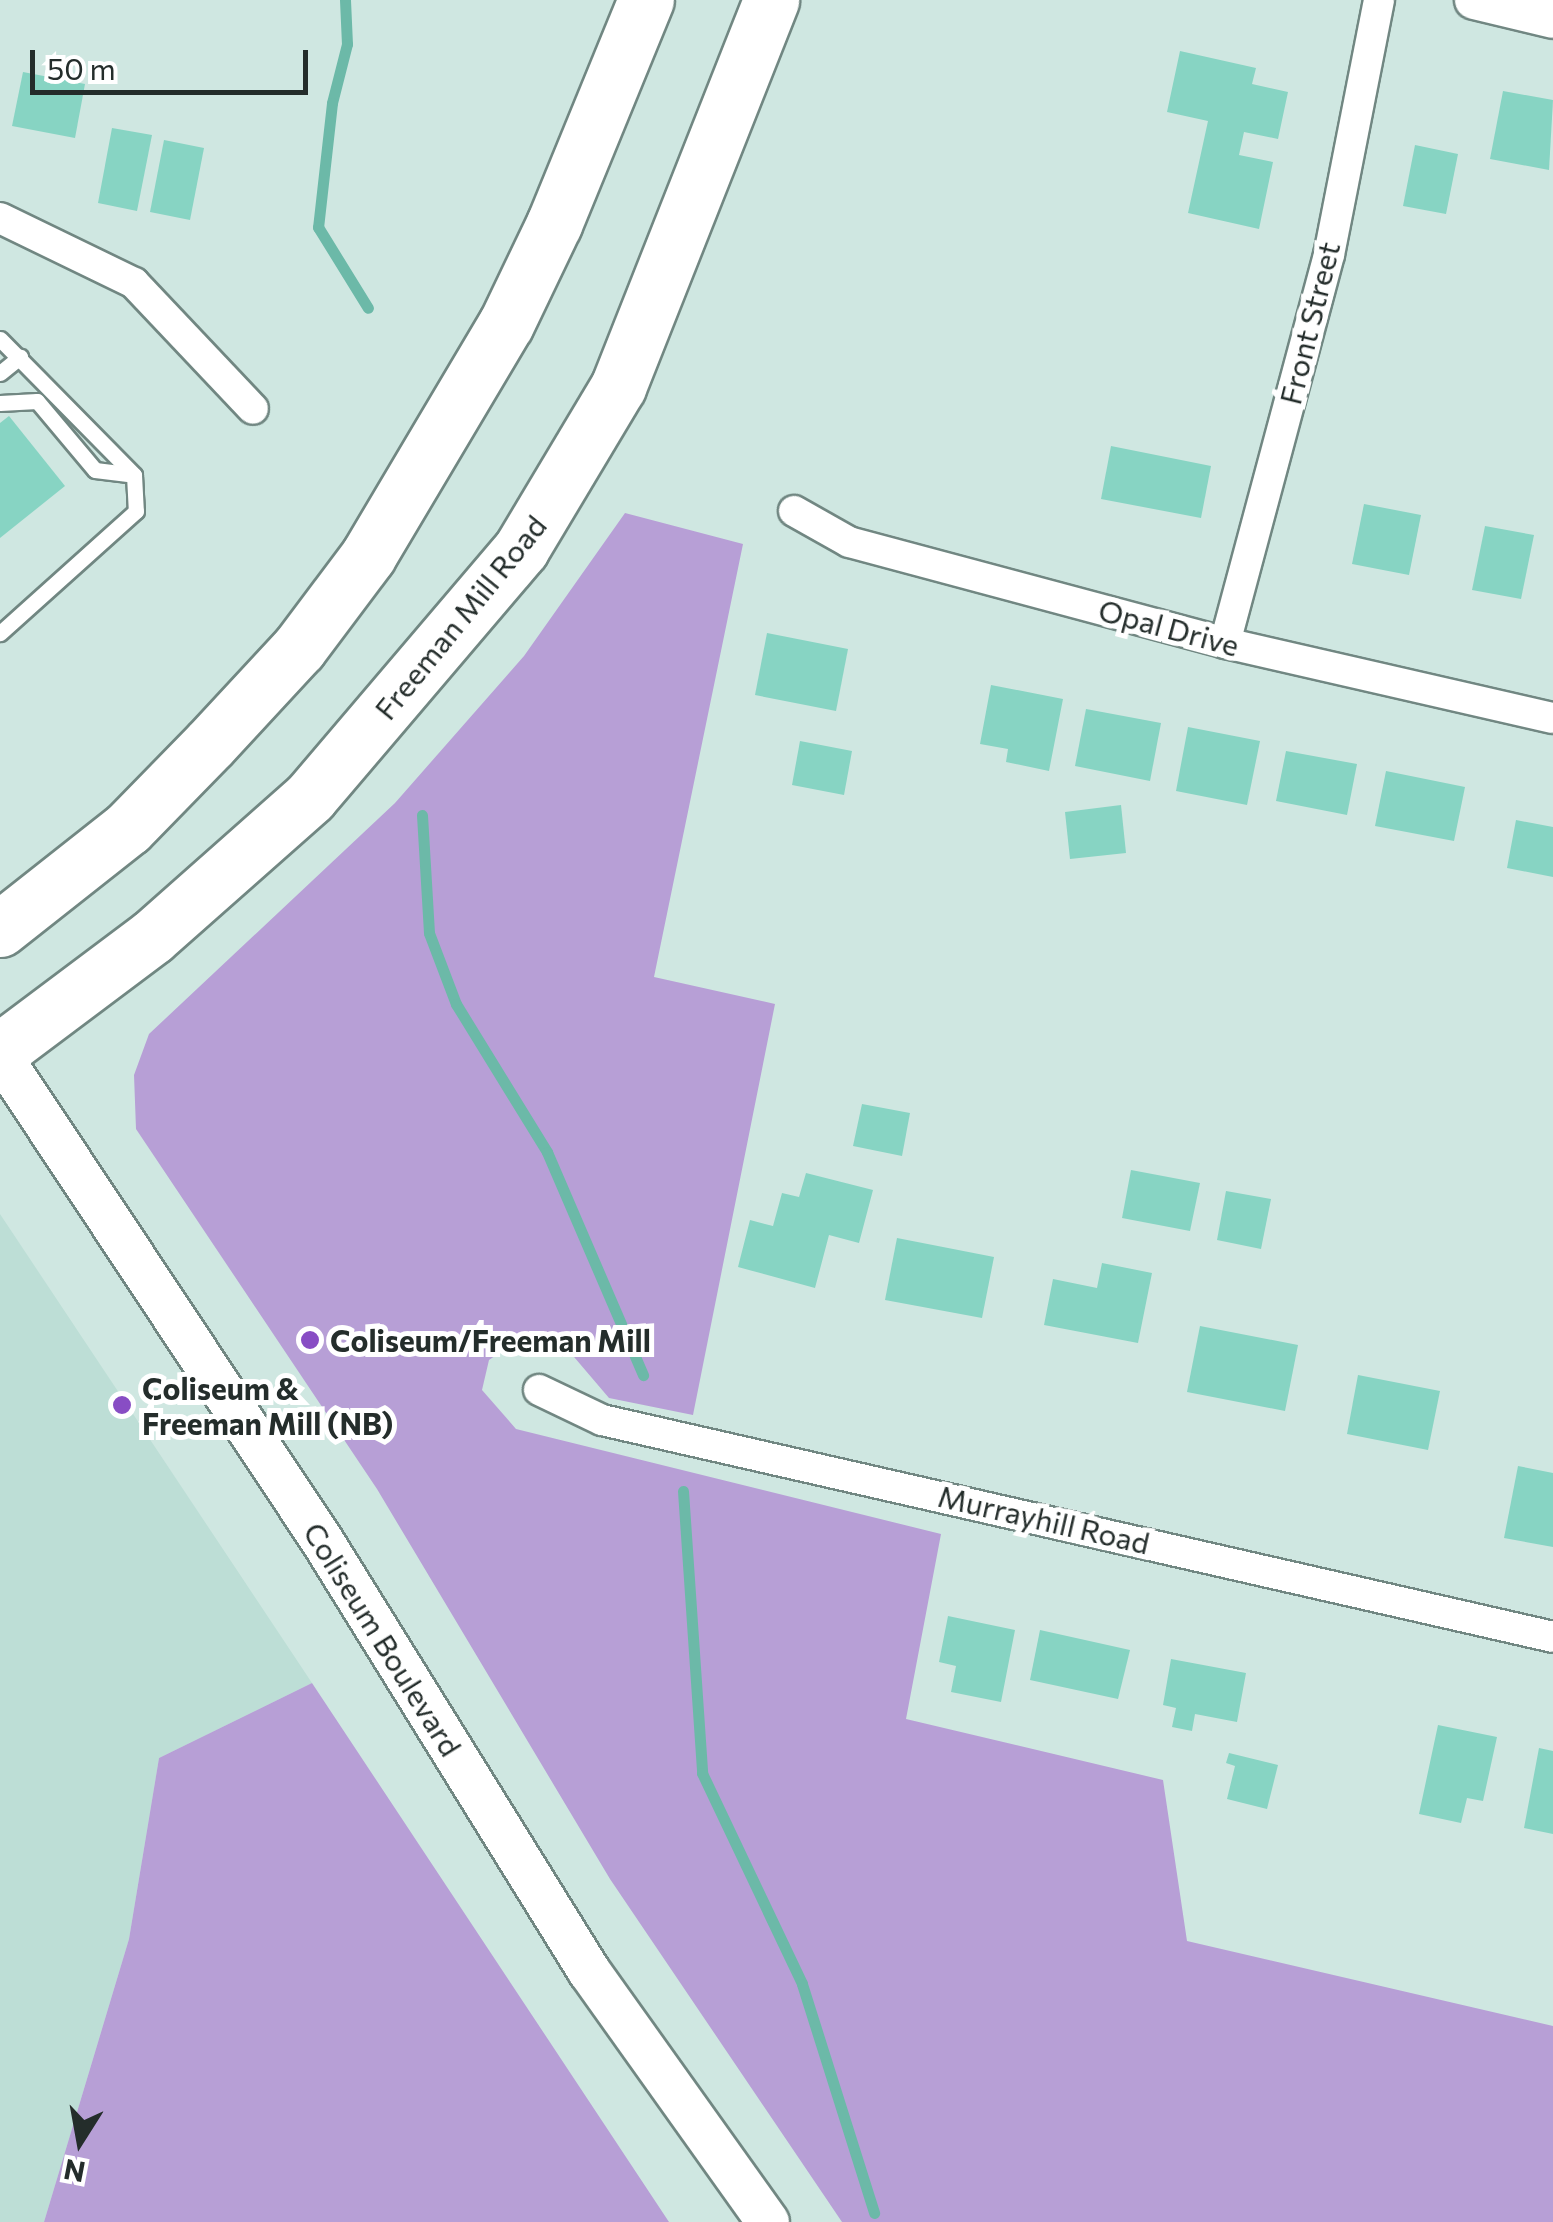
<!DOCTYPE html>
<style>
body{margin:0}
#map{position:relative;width:1553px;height:2222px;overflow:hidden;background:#cfe7e1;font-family:Commissioner,sans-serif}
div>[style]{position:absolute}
.built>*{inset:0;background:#bdded6}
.forest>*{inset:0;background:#b79fd6}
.stream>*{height:11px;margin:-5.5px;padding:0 5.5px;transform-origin:5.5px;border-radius:5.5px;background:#6cb9a8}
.building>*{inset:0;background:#87d4c3}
.roads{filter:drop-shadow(2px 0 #718782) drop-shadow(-2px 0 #718782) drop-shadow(0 2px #718782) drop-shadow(0 -2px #718782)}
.service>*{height:15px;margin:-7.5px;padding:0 7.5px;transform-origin:7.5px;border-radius:7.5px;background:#fff}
.minor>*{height:30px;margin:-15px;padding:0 15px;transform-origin:15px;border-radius:15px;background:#fff}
.tertiary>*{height:38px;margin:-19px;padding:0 19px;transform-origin:19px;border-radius:19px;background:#fff}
.secondary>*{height:42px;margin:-21px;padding:0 21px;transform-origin:21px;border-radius:21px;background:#fff}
.motorway>*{height:55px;margin:-27.5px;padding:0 27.5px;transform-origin:27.5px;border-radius:27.5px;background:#fff}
.dots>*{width:28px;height:28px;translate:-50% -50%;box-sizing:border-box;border:5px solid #fff;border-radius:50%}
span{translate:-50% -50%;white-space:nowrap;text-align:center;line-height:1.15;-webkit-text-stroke:10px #fff;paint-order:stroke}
.street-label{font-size:30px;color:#242d2b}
.poi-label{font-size:30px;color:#242d2b;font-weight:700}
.left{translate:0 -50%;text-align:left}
.north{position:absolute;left:30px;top:2092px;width:100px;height:100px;-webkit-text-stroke:8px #fff;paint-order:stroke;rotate:191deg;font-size:28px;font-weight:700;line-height:40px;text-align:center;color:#242d2b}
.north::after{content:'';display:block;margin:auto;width:35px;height:45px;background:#242d2b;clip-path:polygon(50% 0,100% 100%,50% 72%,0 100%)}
.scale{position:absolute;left:30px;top:50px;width:278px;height:45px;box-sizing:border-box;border:5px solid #242d2b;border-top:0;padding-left:12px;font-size:30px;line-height:35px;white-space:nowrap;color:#242d2b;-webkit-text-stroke:8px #fff;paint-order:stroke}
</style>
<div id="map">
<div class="built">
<div style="clip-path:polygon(0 1214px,312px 1683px,159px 1758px,129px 1939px,44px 2222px,0 2222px)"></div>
</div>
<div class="forest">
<div style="clip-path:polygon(625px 513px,743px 544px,654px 977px,775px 1004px,693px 1415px,609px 1398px,563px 1344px,521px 1338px,489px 1360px,482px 1390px,516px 1429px,941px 1534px,906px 1719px,1163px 1780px,1187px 1941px,1553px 2026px,1553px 2222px,842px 2222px,610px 1879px,377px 1489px,136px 1129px,134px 1075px,149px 1034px,395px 803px,524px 656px)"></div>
<div style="clip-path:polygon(312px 1683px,669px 2222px,44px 2222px,129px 1939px,159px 1758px)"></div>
</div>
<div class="stream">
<div style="left:345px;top:0;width:44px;rotate:87.4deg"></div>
<div style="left:347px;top:44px;width:61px;rotate:104.3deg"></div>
<div style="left:332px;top:103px;width:125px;rotate:96.4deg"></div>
<div style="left:318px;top:227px;width:95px;rotate:58.3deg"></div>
<div style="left:422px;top:815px;width:118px;rotate:86.6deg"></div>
<div style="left:429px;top:933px;width:76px;rotate:69.2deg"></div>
<div style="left:456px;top:1004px;width:174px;rotate:58.4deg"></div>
<div style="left:547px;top:1152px;width:243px;rotate:66.7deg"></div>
<div style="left:683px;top:1491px;width:283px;rotate:86.1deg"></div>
<div style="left:702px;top:1773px;width:233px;rotate:64.6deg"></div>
<div style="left:802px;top:1984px;width:240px;rotate:72.5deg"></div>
</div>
<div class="building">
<div style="clip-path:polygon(1180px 51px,1256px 68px,1252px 84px,1288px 92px,1278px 139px,1244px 132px,1239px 155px,1273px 162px,1259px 229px,1188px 213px,1208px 121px,1167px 112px)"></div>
<div style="clip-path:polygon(23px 72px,85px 84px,75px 138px,12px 126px)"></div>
<div style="clip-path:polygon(1503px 91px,1553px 100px,1549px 170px,1490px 159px)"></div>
<div style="clip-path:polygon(112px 128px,152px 135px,137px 211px,98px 203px)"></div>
<div style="clip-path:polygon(164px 140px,204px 148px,190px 220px,150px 212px)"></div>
<div style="clip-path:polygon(1415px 145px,1458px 154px,1446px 214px,1403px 206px)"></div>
<div style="clip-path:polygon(9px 416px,65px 486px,0 538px,0 423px)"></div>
<div style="clip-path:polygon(1111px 446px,1211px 466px,1201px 518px,1101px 499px)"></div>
<div style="clip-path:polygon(1364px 504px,1421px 515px,1409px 575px,1352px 564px)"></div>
<div style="clip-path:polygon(1485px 526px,1534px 535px,1521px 599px,1472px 590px)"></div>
<div style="clip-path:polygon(767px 633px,848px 649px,836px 711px,755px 695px)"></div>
<div style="clip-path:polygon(991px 685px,1063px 699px,1049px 771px,1006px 762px,1008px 749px,980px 744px)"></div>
<div style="clip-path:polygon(1086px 709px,1161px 723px,1150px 781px,1075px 766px)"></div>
<div style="clip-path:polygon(1188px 727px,1260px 741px,1247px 805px,1176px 791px)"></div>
<div style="clip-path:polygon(800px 741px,852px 751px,844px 795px,792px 785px)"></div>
<div style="clip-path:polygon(1286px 751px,1357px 764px,1347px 815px,1276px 801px)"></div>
<div style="clip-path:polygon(1386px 771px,1465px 787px,1454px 841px,1375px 826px)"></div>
<div style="clip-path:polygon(1121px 805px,1126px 853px,1070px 859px,1065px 812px)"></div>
<div style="clip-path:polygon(1516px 820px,1553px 827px,1553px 877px,1507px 868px)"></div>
<div style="clip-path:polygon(862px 1104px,910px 1113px,902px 1156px,853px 1146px)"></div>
<div style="clip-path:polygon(1131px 1170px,1200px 1183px,1190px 1231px,1122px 1218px)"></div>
<div style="clip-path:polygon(806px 1173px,873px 1190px,859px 1243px,829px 1235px,815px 1288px,738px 1267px,750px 1220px,773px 1226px,782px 1193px,799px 1197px)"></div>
<div style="clip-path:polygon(1226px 1191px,1271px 1199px,1261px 1249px,1217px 1240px)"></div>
<div style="clip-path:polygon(897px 1238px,994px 1257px,982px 1318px,885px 1300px)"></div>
<div style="clip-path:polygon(1102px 1263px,1152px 1273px,1138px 1343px,1044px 1325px,1053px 1279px,1097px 1288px)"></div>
<div style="clip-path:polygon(1200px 1326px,1298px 1345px,1285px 1411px,1187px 1392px)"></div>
<div style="clip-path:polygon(1358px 1375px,1440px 1391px,1428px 1450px,1347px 1434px)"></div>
<div style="clip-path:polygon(1518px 1466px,1553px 1473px,1553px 1547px,1504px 1538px)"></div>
<div style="clip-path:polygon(948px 1616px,1015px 1630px,1001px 1702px,951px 1692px,956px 1666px,939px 1662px)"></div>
<div style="clip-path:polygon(1040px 1630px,1130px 1650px,1118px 1699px,1030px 1680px)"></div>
<div style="clip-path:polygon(1171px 1659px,1246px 1673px,1237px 1722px,1195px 1714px,1192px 1731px,1172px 1727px,1176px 1708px,1163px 1705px)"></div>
<div style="clip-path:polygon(1438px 1725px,1497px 1737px,1483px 1801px,1467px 1798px,1461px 1823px,1419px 1814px)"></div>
<div style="clip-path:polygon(1539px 1748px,1553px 1751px,1553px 1834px,1524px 1828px)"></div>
<div style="clip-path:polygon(1229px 1753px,1278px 1765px,1267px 1809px,1227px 1799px,1235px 1766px,1226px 1763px)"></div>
</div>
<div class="roads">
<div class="service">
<div style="left:0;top:339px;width:191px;rotate:45.4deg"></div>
<div style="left:134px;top:475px;width:36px;rotate:87deg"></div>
<div style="left:136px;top:511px;width:183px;rotate:138.1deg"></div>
<div style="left:0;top:373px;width:26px;rotate:-39deg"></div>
<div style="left:0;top:403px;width:37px;rotate:-3deg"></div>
<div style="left:37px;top:401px;width:90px;rotate:50deg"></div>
<div style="left:95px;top:470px;width:39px;rotate:7deg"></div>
</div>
<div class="minor">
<div style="left:0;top:218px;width:149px;rotate:25.9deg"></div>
<div style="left:134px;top:283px;width:173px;rotate:46.6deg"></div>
<div style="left:794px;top:511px;width:63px;rotate:29.4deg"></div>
<div style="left:849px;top:542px;width:389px;rotate:15deg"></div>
<div style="left:1225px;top:643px;width:336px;rotate:12.9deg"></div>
<div style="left:1225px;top:643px;width:402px;rotate:-75deg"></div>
<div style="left:1329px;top:255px;width:260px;rotate:-78.9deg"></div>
<div style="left:539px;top:1390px;width:70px;rotate:25.5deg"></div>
<div style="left:602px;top:1420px;width:975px;rotate:12.85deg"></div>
</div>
<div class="tertiary">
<div style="left:1474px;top:0;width:81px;rotate:13.5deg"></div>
</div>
<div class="secondary">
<div style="left:0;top:1055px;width:584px;rotate:56.45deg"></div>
<div style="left:323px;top:1542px;width:505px;rotate:58.2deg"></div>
<div style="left:589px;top:1971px;width:308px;rotate:54.5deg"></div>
</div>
<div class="motorway">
<div style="left:0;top:929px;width:163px;rotate:-38.3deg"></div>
<div style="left:128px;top:828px;width:117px;rotate:-45.7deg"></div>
<div style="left:210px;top:744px;width:131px;rotate:-47.2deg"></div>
<div style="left:299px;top:648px;width:115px;rotate:-53.1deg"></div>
<div style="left:368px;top:556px;width:270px;rotate:-59.3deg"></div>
<div style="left:506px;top:324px;width:111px;rotate:-64.4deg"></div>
<div style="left:554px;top:224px;width:242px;rotate:-67.7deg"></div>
<div style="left:0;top:1051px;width:190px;rotate:-36.9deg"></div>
<div style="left:152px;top:937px;width:211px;rotate:-41.5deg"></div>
<div style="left:310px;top:797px;width:326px;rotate:-49.6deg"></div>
<div style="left:521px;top:549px;width:189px;rotate:-59.1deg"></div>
<div style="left:618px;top:387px;width:416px;rotate:-68.4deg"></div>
</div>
</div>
<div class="dots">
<div style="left:310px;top:1340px;background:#884dc4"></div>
<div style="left:122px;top:1405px;background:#884dc4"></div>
</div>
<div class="street-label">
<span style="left:1309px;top:323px;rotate:-76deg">Front Street</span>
<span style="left:460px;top:617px;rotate:-51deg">Freeman Mill Road</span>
<span style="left:1169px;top:627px;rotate:15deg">Opal Drive</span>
<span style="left:1044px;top:1519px;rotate:13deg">Murrayhill Road</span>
<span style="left:383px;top:1639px;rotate:58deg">Coliseum Boulevard</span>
</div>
<div class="poi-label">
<span class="left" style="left:330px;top:1340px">Coliseum/Freeman Mill</span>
<span class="left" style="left:142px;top:1405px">Coliseum &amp;<br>Freeman Mill (NB)</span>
</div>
<div class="north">N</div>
<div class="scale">50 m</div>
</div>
